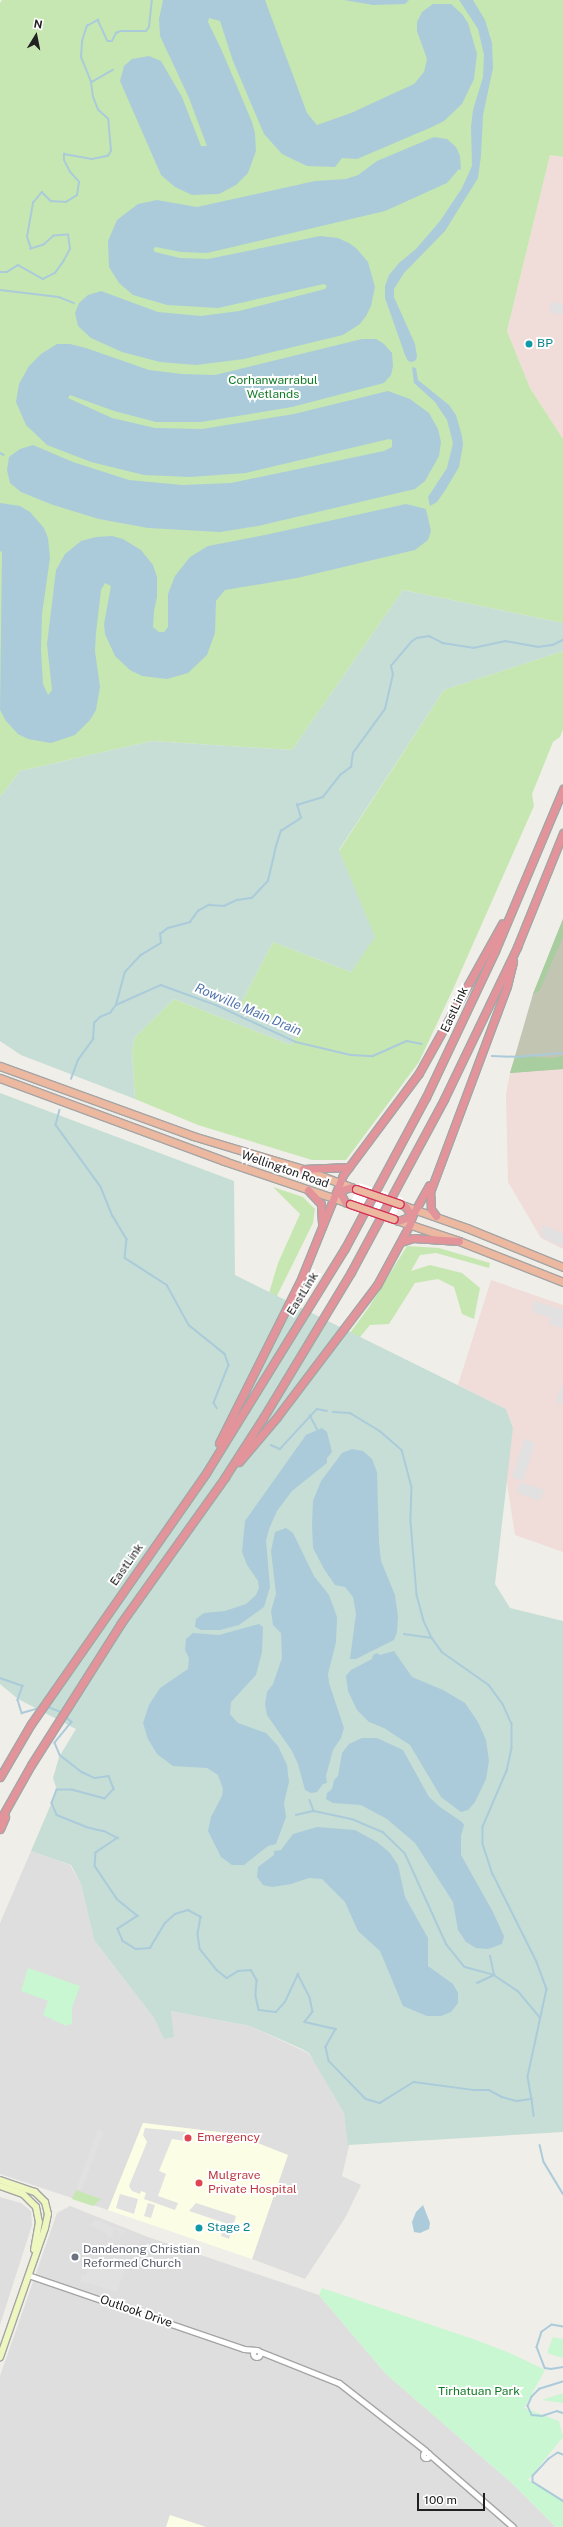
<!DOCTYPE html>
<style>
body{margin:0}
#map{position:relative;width:563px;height:2527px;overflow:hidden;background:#f0eee8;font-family:"Public Sans",sans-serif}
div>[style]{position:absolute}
.residential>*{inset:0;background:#dfdede}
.commercial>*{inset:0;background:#f0dcd8}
.education>*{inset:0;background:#fbfee4}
.construction>*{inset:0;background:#c3c5b3}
.grass>*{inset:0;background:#c6e7b1}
.forest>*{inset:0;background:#a8cd9f}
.wetland>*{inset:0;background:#c6ded5}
.park>*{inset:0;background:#c8f7d1}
.parking>*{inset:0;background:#e1e1e1}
.water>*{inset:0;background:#abcbdb}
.pier>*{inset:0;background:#fff}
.stream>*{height:1.5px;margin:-0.75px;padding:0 0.75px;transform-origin:0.75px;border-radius:0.75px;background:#abcbdb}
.roads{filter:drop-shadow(1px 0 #a5a5a5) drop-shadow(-1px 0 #a5a5a5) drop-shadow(0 1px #a5a5a5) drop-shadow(0 -1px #a5a5a5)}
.tertiary>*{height:5px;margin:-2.5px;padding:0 2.5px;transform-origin:2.5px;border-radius:2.5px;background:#fff}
.tertiary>.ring{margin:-2.5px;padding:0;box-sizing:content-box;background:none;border:5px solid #fff;border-radius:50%}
.secondary>*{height:6px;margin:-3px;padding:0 3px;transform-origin:3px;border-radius:3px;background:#eef7bf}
.trunk>*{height:7px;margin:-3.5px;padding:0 3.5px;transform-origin:3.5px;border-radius:3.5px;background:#edb8a0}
.motorway>*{height:7px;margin:-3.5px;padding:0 3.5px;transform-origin:3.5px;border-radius:3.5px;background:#e3949b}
.bridges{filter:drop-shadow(1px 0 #d23157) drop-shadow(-1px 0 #d23157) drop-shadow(0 1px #d23157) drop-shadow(0 -1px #d23157)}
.trunk-bridge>*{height:7px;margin:-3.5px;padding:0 3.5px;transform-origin:3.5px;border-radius:3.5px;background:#edb8a0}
.dots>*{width:11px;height:11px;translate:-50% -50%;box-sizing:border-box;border:2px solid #fff;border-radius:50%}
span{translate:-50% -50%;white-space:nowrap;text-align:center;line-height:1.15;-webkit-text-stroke:4px #fff;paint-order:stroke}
.culture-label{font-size:12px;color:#0d838f}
.left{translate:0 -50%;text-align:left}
.park-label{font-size:12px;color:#127b25}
.street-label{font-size:12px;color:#212121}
.health-label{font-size:12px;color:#be3a42}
.worship-label{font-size:12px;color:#5b616d}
.water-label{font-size:13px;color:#5175ac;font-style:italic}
.north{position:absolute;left:16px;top:16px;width:40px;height:40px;-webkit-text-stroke:3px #fff;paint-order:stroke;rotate:10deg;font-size:11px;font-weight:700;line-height:16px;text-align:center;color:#212121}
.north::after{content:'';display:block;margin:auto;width:14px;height:18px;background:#212121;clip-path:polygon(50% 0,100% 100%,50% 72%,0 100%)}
.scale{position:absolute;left:417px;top:2493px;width:68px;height:18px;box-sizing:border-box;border:2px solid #212121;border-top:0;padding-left:5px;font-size:12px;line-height:14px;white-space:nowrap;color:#212121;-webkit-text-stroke:3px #fff;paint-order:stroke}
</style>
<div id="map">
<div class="residential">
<div style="clip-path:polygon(31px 1851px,70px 1865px,81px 1884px,94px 1940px,154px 2018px,164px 2039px,171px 2011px,250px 2026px,308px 2053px,333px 2085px,344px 2113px,349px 2146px,342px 2176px,361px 2185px,345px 2218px,305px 2279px,252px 2259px,287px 2155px,235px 2134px,143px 2123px,108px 2210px,0 2174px,0 1923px)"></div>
<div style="clip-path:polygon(0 2197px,21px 2203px,31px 2211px,32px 2225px,0 2325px)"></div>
<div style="clip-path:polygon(70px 2206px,148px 2237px,319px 2295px,386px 2374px,513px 2484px,556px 2527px,0 2527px,0 2376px,57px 2213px)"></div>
</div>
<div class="commercial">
<div style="clip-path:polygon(550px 155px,563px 157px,563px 439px,530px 388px,507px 331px)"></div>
<div style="clip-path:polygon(563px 1069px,563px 1249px,541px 1238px,508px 1182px,506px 1094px,510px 1073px)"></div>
<div style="clip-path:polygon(491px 1280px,563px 1305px,563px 1552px,515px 1535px,506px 1477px,513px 1428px,506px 1409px,458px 1385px)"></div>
</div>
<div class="education">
<div style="clip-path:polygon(143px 2123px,235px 2134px,288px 2155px,252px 2259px,108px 2210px)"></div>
<div style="clip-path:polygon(170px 2515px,206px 2527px,166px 2527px)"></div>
</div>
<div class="construction">
<div style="clip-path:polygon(563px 919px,563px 1069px,510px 1073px,533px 994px)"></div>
</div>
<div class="grass">
<div style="clip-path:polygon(2px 0,563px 0,563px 157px,550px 155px,507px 331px,530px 388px,563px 439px,563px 623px,403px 590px,292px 750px,152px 741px,20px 771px,0 797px,0 3px)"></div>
<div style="clip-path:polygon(563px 651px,563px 729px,560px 737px,553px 742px,532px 794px,534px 806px,454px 987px,419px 1062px,346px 1160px,312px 1160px,198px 1125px,135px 1099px,132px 1051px,135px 1037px,174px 999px,291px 1045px,297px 1032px,240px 1005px,273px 942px,351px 972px,374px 937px,339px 851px,444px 690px)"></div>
<div style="clip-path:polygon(273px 1187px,303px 1197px,315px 1209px,313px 1223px,271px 1308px,264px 1310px,278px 1263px,300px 1214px)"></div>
<div style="clip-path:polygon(407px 1246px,439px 1248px,490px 1263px,489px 1268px,436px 1253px,420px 1255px,411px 1271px,430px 1265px,462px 1273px,480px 1288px,474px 1319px,462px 1314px,454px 1287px,438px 1279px,415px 1283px,389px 1324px,370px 1325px,309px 1399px,305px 1394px,369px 1307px)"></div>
<div style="clip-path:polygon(76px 2190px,101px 2199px,93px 2206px,72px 2199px)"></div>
</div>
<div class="forest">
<div style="clip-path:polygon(563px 919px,563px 937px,539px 991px,533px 994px)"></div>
<div style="clip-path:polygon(516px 1055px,552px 1058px,563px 1056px,563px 1069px,510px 1073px)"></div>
</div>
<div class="wetland">
<div style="clip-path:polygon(403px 590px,563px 623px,563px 651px,444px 690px,339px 850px,375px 937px,351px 972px,273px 942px,240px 1005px,297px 1033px,291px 1045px,174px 999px,135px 1037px,132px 1051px,135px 1099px,21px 1055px,0 1041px,0 797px,20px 771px,152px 741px,292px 750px)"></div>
<div style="clip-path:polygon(0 1093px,234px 1181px,235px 1275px,506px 1409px,513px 1428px,495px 1584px,510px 1608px,563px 1621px,563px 2132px,348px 2145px,344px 2113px,309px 2053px,302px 2049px,250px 2026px,171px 2011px,174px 2037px,164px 2039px,154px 2018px,94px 1940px,81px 1884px,71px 1865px,31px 1851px,57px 1790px,53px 1778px,59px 1757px,76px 1729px,18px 1699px,0 1684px)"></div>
</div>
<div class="park">
<div style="clip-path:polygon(28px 1968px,80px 1986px,72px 2008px,72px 2023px,66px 2026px,43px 2015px,48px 2001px,21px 1991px)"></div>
<div style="clip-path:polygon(322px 2288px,473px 2339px,510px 2353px,545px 2370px,524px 2408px,559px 2421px,563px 2437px,528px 2480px,563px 2500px,563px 2527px,556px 2527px,513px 2484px,386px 2374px,319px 2295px)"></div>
<div style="clip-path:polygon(553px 2337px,563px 2339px,563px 2358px,547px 2353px)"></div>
<div style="clip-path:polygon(563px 2393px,563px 2403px,542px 2400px)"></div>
</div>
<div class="parking">
<div style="clip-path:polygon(551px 302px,563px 304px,563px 314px,550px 313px)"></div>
<div style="clip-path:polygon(544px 1225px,563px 1234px,563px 1247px,542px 1237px,543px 1234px,540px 1233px)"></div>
<div style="clip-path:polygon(534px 1301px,563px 1310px,563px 1328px,549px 1324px,551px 1318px,532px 1312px)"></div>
<div style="clip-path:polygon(563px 1382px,563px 1404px,556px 1402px)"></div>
<div style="clip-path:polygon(524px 1439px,535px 1443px,523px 1481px,512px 1477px)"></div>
<div style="clip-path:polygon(520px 1482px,544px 1490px,540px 1501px,517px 1493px)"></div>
<div style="clip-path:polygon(145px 2128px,186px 2132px,185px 2141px,172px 2139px,159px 2171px,166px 2174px,158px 2196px,178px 2203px,175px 2210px,144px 2199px,146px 2193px,141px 2191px,140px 2194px,132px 2191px,129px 2186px,147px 2142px,143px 2135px)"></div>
<div style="clip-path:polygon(98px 2129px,103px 2133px,82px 2189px,76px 2190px)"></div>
<div style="clip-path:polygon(120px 2194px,138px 2199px,134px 2214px,116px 2208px)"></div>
<div style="clip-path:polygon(148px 2203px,155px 2205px,151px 2218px,144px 2216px)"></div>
<div style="clip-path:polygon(196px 2203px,236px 2216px,229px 2239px,221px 2236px,225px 2223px,189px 2211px)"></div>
<div style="clip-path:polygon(95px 2220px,109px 2225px,127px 2231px,120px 2234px,119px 2231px,112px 2229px,114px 2231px,112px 2236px,108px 2238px,109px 2236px,106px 2233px,90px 2225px)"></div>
<div style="clip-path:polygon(91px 2260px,94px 2264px,96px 2260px,125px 2269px,117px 2292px,89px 2283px,89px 2279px,87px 2283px,80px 2281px,82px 2275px,86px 2275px)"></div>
</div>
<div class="water">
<div style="clip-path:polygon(163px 0,265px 0,307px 113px,317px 125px,351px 113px,414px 84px,424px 72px,427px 59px,417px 31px,417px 22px,422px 12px,433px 4px,451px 4px,462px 14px,468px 23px,477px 54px,474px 79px,462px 104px,444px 121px,432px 127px,357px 159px,342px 158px,335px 167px,307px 166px,282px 154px,264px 134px,233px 61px,220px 21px,209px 18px,208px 22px,222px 51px,252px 122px,255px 133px,256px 151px,248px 173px,236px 185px,219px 194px,192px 195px,175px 187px,161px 175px,120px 81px,124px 66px,132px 59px,149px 56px,161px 61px,182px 97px,201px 146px,207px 146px,189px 98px,160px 36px,159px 19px)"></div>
<div style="clip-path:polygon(344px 0,409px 0,405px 4px,373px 5px)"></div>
<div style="clip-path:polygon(459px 0,473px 0,485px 20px,492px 43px,493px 68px,483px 115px,481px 156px,478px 178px,445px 231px,404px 273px,394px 289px,394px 297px,415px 344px,417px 356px,416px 360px,412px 362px,408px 361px,405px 355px,385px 298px,385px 286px,389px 275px,399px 263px,416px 249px,440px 221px,462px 188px,472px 166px,471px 127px,473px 110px,483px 77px,484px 55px,478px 29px)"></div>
<div style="clip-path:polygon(434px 137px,447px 139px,456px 147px,460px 156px,461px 170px,459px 169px,447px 183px,385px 211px,207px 253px,181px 252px,156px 247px,153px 249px,155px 252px,180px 258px,208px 259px,320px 236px,338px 238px,349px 243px,356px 248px,368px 262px,375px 287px,371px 306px,366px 316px,360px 324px,343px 335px,244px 359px,196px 365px,160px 362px,122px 352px,91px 338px,78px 326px,75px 313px,79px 303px,88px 295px,101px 291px,158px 312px,201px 316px,239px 311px,325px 289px,327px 286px,324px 284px,218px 308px,167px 305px,133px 295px,119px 283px,109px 267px,108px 241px,117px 220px,138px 204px,157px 200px,197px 207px,315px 181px,346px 179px,358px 175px,377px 161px)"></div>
<div style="clip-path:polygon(362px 339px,376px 339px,384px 344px,392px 353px,393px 366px,391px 375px,384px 383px,292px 407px,201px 422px,156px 422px,114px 411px,70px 395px,68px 398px,112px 418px,155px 428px,202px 429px,294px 414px,388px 391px,410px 399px,429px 413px,438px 429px,441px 442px,439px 456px,425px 481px,415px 489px,258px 526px,220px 532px,148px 528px,99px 519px,53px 505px,21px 492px,10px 483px,7px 470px,9px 457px,20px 449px,33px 445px,73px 462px,129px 480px,182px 485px,231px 483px,384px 451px,392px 447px,392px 440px,389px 439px,246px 473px,190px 477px,144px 475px,91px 462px,47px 445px,26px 425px,16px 402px,19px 384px,29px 366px,41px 354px,57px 344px,70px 344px,86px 348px,149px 370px,182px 374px,215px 375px)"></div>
<div style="clip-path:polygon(412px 367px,416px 368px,418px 380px,449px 405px,456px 415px,462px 436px,463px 445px,459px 467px,446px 489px,437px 502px,430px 506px,428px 497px,447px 468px,453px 443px,447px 420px,435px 402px,414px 383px)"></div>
<div style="clip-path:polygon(0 503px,20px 506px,30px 512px,44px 528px,48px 538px,50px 558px,42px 614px,41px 650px,43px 684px,48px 695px,52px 690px,47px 644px,56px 570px,65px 554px,81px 541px,96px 537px,112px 536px,123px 539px,141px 550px,153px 565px,157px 577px,157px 597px,154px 611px,153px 627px,159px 632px,164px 632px,168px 627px,168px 594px,175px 576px,190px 557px,208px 546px,265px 535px,406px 504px,426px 509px,431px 531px,428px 540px,415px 550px,297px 578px,225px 590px,216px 601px,215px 633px,207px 655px,188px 673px,167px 679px,142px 676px,130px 670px,115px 656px,105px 634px,104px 624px,111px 586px,105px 583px,101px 590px,96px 633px,95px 651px,100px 687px,96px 710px,90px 720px,75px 735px,51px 743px,28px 739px,18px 734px,6px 721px,0 710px,2px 552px,0 551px)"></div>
<div style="clip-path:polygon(322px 1428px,327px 1432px,332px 1452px,327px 1458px,327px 1463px,292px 1491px,277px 1511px,269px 1529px,266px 1541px,270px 1587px,264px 1607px,239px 1625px,220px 1630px,201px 1630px,195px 1627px,196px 1619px,204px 1613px,225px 1611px,246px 1604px,256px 1595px,259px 1588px,258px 1581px,247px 1565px,242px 1552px,245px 1521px,306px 1435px)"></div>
<div style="clip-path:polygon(352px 1449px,363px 1451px,372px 1459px,377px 1472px,379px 1542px,381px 1561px,395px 1595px,398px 1617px,397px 1632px,394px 1640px,356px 1659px,350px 1659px,356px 1614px,353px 1597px,345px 1587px,335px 1585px,324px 1569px,313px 1548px,312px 1525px,313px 1501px,321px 1481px,342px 1453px)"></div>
<div style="clip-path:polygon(286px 1528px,293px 1533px,314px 1576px,329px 1595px,337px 1617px,336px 1642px,328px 1674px,329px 1683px,344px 1728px,341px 1738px,333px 1750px,326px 1776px,327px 1783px,323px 1784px,317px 1792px,311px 1793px,305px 1790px,298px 1764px,292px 1751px,267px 1715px,265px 1704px,267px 1692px,273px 1684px,282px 1658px,281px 1633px,273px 1625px,271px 1611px,276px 1594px,271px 1551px,275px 1532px)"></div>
<div style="clip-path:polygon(259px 1624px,263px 1627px,262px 1652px,256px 1675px,231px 1702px,230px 1714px,238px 1723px,266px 1733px,278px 1746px,287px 1765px,289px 1782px,284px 1803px,286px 1817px,276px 1844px,268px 1846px,244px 1865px,232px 1865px,221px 1857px,208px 1831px,211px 1817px,222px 1796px,223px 1789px,218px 1775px,207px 1768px,173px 1766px,157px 1754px,148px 1739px,143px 1723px,149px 1705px,160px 1688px,188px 1669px,189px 1658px,185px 1650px,186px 1639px,193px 1633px,219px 1635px)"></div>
<div style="clip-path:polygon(394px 1651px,412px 1677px,443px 1690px,465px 1703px,478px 1722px,486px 1740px,489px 1761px,486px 1779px,475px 1802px,468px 1810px,461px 1812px,441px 1797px,410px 1745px,384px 1728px,369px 1722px,357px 1710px,348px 1691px,346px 1676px,351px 1670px,372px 1659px,373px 1655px,377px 1653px,380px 1655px)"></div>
<div style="clip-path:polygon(362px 1738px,377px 1738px,403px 1750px,429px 1797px,440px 1807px,462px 1822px,464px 1825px,461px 1836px,461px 1855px,493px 1912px,504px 1936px,502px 1944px,488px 1949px,476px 1948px,466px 1942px,458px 1930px,453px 1902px,415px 1843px,387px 1819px,361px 1805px,333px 1803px,326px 1799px,327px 1793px,332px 1789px,334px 1780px,338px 1776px,342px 1753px,349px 1744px)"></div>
<div style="clip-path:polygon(317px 1827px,355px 1830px,377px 1842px,390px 1853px,398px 1865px,405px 1897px,428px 1938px,428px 1966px,453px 1984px,458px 1993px,458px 2003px,451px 2012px,441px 2016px,427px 2016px,403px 2006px,380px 1951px,358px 1931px,345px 1902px,322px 1879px,309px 1878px,291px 1884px,272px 1887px,263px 1885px,257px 1877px,258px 1867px,274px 1855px,274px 1851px,281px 1850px,293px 1834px)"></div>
<div style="clip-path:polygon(423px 2205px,430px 2223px,429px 2229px,420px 2233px,414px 2232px,412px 2222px,416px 2212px)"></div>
</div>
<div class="pier">
<div style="clip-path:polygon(359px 1183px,403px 1198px,392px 1224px,348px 1209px)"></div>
</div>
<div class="stream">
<div style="left:92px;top:82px;width:24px;rotate:-30deg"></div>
<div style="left:0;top:272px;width:7px"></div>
<div style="left:7px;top:272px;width:13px;rotate:-32deg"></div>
<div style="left:18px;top:265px;width:29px;rotate:29deg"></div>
<div style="left:43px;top:279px;width:13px;rotate:-27deg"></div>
<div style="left:55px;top:273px;width:14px;rotate:-54deg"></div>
<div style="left:63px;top:262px;width:15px;rotate:-62deg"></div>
<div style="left:70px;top:249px;width:14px;rotate:-98deg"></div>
<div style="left:68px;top:235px;width:14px;rotate:176deg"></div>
<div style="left:54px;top:236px;width:13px;rotate:138deg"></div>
<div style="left:44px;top:245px;width:14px;rotate:163deg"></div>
<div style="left:31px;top:249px;width:13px;rotate:-108deg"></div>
<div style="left:27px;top:237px;width:35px;rotate:-80deg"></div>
<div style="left:33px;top:203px;width:14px;rotate:-51deg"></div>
<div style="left:42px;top:192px;width:13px;rotate:45deg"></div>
<div style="left:51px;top:201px;width:15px;rotate:4deg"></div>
<div style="left:66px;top:202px;width:13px;rotate:-32deg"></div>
<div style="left:77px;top:195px;width:13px;rotate:-81deg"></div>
<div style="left:79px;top:182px;width:13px;rotate:-132deg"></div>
<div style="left:70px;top:172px;width:13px;rotate:-117deg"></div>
<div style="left:64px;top:160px;width:6px;rotate:-90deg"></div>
<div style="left:64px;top:154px;width:28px;rotate:10deg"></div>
<div style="left:92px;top:159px;width:16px;rotate:-11deg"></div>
<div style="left:108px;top:156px;width:6px;rotate:-59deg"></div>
<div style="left:111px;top:151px;width:32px;rotate:-95deg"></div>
<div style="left:108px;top:119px;width:13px;rotate:-138deg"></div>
<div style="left:98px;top:110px;width:14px;rotate:-111deg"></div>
<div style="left:93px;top:97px;width:15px;rotate:-98deg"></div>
<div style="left:91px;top:82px;width:27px;rotate:-112deg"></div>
<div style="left:81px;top:57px;width:16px;rotate:-86deg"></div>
<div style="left:82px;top:41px;width:16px;rotate:-72deg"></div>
<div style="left:87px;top:26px;width:13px;rotate:-29deg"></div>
<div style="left:98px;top:20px;width:23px;rotate:65deg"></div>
<div style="left:108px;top:41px;width:4px"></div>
<div style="left:112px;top:41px;width:9px;rotate:-63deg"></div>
<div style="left:116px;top:33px;width:5px;rotate:-22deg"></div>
<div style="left:121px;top:31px;width:25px"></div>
<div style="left:146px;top:31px;width:5px;rotate:-53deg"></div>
<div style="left:149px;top:27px;width:27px;rotate:-84deg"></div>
<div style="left:0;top:290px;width:59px;rotate:6.8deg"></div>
<div style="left:59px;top:297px;width:16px;rotate:22deg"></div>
<div style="left:0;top:453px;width:4px;rotate:27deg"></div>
<div style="left:116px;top:1005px;width:49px;rotate:-24deg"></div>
<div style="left:161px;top:985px;width:59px;rotate:20deg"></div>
<div style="left:216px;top:1005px;width:88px;rotate:24.8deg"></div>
<div style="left:296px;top:1042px;width:57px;rotate:13.3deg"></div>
<div style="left:351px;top:1055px;width:22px;rotate:3deg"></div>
<div style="left:373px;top:1056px;width:37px;rotate:-24deg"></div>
<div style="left:407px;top:1041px;width:15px;rotate:11deg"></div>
<div style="left:492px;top:1056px;width:23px;rotate:2deg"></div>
<div style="left:515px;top:1057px;width:48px;rotate:-4.8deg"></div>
<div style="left:71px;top:1079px;width:20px;rotate:-70deg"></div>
<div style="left:78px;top:1060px;width:26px;rotate:-54deg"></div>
<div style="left:93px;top:1039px;width:16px;rotate:-86deg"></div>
<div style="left:94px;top:1023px;width:8px;rotate:-45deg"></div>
<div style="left:100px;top:1017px;width:11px;rotate:-22deg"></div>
<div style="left:110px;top:1013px;width:10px;rotate:-53deg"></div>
<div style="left:116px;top:1005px;width:34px;rotate:-75deg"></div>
<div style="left:125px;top:972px;width:23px;rotate:-47deg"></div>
<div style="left:141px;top:955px;width:23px;rotate:-31deg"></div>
<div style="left:161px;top:943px;width:9px;rotate:-96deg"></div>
<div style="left:160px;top:934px;width:10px;rotate:-37deg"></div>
<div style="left:168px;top:928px;width:23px;rotate:-15deg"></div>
<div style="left:190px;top:922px;width:14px;rotate:-54deg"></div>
<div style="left:198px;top:911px;width:13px;rotate:-29deg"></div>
<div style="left:209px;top:905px;width:15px;rotate:4deg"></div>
<div style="left:224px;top:906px;width:14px;rotate:-25deg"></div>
<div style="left:237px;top:900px;width:15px;rotate:-8deg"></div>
<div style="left:252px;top:898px;width:23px;rotate:-47deg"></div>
<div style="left:268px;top:881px;width:36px;rotate:-77deg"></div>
<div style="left:276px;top:846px;width:16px;rotate:-72deg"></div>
<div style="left:281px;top:831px;width:24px;rotate:-33deg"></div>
<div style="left:301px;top:818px;width:14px;rotate:-107deg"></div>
<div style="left:297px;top:805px;width:27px;rotate:-17deg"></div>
<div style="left:323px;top:797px;width:28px;rotate:-52deg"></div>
<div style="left:340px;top:775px;width:14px;rotate:-36deg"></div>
<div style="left:351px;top:767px;width:14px;rotate:-82deg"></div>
<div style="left:353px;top:753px;width:54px;rotate:-54deg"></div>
<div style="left:385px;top:709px;width:35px;rotate:-77deg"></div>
<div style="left:393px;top:675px;width:9px;rotate:-103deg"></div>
<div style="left:391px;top:666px;width:31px;rotate:-50deg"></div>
<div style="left:411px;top:642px;width:7px;rotate:-34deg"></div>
<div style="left:417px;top:638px;width:12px;rotate:-9deg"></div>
<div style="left:429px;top:636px;width:16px;rotate:27deg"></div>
<div style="left:443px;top:643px;width:30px;rotate:9deg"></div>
<div style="left:473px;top:648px;width:33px;rotate:-12deg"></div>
<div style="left:505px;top:641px;width:34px;rotate:10deg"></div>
<div style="left:538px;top:647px;width:15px;rotate:-8deg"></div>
<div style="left:553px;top:645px;width:11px;rotate:-27deg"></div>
<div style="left:60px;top:1110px;width:16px;rotate:105deg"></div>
<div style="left:56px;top:1125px;width:77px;rotate:54deg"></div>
<div style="left:101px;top:1187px;width:31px;rotate:68deg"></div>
<div style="left:113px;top:1216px;width:27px;rotate:59deg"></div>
<div style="left:127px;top:1239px;width:19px;rotate:96deg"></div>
<div style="left:125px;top:1258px;width:50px;rotate:32.7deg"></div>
<div style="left:167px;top:1285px;width:46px;rotate:61.2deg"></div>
<div style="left:189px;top:1325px;width:46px;rotate:38.9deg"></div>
<div style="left:225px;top:1354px;width:12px;rotate:70deg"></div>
<div style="left:229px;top:1365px;width:41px;rotate:111.5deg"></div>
<div style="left:214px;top:1403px;width:6px;rotate:59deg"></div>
<div style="left:333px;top:1412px;width:17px;rotate:3deg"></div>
<div style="left:350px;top:1413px;width:35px;rotate:31deg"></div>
<div style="left:380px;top:1431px;width:29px;rotate:41deg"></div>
<div style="left:402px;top:1450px;width:38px;rotate:75deg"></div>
<div style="left:412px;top:1487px;width:35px;rotate:92deg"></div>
<div style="left:411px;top:1522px;width:73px;rotate:85.3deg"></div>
<div style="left:417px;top:1595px;width:27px;rotate:75deg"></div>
<div style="left:424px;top:1621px;width:19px;rotate:65deg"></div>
<div style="left:432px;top:1638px;width:17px;rotate:54deg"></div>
<div style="left:442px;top:1652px;width:57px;rotate:35.1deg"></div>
<div style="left:489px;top:1685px;width:24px;rotate:54deg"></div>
<div style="left:503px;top:1704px;width:22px;rotate:66deg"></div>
<div style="left:512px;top:1724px;width:24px;rotate:90deg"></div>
<div style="left:512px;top:1748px;width:24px;rotate:102deg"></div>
<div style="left:507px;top:1771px;width:61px;rotate:113.2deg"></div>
<div style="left:483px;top:1827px;width:17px;rotate:90deg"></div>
<div style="left:483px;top:1844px;width:32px;rotate:72deg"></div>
<div style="left:493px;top:1874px;width:98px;rotate:63.4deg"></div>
<div style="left:537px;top:1962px;width:29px;rotate:70deg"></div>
<div style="left:547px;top:1989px;width:90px;rotate:102.2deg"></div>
<div style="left:528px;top:2077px;width:22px;rotate:80deg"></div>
<div style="left:310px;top:1415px;width:16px;rotate:63deg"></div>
<div style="left:271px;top:1445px;width:10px;rotate:24deg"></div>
<div style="left:280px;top:1449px;width:54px;rotate:-47.2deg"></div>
<div style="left:317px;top:1409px;width:10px;rotate:11deg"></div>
<div style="left:404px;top:1634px;width:28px;rotate:8deg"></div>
<div style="left:0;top:1678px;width:24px;rotate:19deg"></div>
<div style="left:23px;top:1686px;width:15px;rotate:110deg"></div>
<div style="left:18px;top:1700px;width:14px;rotate:73deg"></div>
<div style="left:22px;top:1713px;width:18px;rotate:-16deg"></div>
<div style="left:46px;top:1706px;width:16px;rotate:22deg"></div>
<div style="left:65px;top:1716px;width:9px;rotate:41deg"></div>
<div style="left:72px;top:1722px;width:27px;rotate:129deg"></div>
<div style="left:55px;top:1743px;width:13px;rotate:67deg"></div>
<div style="left:60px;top:1755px;width:28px;rotate:38deg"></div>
<div style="left:82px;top:1772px;width:14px;rotate:25deg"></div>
<div style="left:95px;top:1778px;width:14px;rotate:-8deg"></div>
<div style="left:109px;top:1776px;width:14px;rotate:69deg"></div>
<div style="left:114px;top:1789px;width:13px;rotate:132deg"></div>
<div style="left:105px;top:1799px;width:34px;rotate:-165deg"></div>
<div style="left:72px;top:1790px;width:15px;rotate:180deg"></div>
<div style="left:57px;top:1790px;width:14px;rotate:111deg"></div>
<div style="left:52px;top:1803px;width:13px;rotate:67deg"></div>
<div style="left:57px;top:1815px;width:31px;rotate:22deg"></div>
<div style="left:86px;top:1827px;width:18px;rotate:13deg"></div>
<div style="left:104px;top:1831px;width:16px;rotate:27deg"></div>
<div style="left:118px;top:1838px;width:27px;rotate:146deg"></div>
<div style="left:96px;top:1853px;width:13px;rotate:94deg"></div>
<div style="left:95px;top:1866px;width:40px;rotate:56deg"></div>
<div style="left:117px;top:1899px;width:27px;rotate:39deg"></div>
<div style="left:138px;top:1916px;width:24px;rotate:147deg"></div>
<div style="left:118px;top:1929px;width:13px;rotate:67deg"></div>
<div style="left:123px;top:1941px;width:15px;rotate:32deg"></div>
<div style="left:136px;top:1949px;width:14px;rotate:-4deg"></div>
<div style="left:150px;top:1948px;width:29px;rotate:-59deg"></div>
<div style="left:165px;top:1923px;width:13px;rotate:-42deg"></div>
<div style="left:175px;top:1914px;width:14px;rotate:-17deg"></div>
<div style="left:188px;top:1910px;width:15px;rotate:28deg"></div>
<div style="left:201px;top:1917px;width:17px;rotate:100deg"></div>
<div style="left:198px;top:1934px;width:15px;rotate:82deg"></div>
<div style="left:200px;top:1949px;width:27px;rotate:51deg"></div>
<div style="left:217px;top:1970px;width:13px;rotate:39deg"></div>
<div style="left:227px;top:1978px;width:13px;rotate:-32deg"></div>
<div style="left:238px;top:1971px;width:13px;rotate:-4deg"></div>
<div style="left:251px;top:1970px;width:12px;rotate:59deg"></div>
<div style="left:257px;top:1980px;width:16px;rotate:94deg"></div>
<div style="left:256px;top:1996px;width:14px;rotate:78deg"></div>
<div style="left:259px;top:2010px;width:17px;rotate:7deg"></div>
<div style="left:276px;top:2012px;width:13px;rotate:-48deg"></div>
<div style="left:285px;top:2002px;width:31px;rotate:-65deg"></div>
<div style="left:298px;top:1974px;width:27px;rotate:63deg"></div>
<div style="left:310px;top:1998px;width:14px;rotate:78deg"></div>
<div style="left:313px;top:2012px;width:13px;rotate:129deg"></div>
<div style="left:305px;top:2022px;width:32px;rotate:13deg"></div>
<div style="left:336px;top:2029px;width:21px;rotate:119deg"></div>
<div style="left:326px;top:2047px;width:14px;rotate:78deg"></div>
<div style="left:329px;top:2061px;width:53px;rotate:45.8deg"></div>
<div style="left:366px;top:2099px;width:15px;rotate:16deg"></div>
<div style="left:380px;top:2103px;width:40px;rotate:-32deg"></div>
<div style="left:414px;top:2082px;width:61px;rotate:7.6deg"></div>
<div style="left:474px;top:2090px;width:15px"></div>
<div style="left:489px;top:2090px;width:15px;rotate:28deg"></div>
<div style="left:502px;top:2097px;width:16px;rotate:15deg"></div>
<div style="left:517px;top:2101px;width:15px;rotate:-8deg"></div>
<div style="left:532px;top:2099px;width:17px;rotate:83deg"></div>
<div style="left:310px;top:1800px;width:12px;rotate:70deg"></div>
<div style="left:296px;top:1815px;width:18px;rotate:-13deg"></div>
<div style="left:314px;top:1811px;width:39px;rotate:12deg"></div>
<div style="left:352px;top:1819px;width:34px;rotate:23deg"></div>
<div style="left:383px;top:1832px;width:30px;rotate:44deg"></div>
<div style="left:405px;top:1853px;width:101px;rotate:65.5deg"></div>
<div style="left:447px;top:1945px;width:28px;rotate:51deg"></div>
<div style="left:465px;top:1967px;width:30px;rotate:15deg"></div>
<div style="left:494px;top:1975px;width:29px;rotate:34deg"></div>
<div style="left:518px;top:1991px;width:34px;rotate:50deg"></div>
<div style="left:477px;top:1983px;width:19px;rotate:-25deg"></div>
<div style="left:494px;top:1975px;width:19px;rotate:-102deg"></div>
<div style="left:540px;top:2145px;width:17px;rotate:77deg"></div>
<div style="left:544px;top:2162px;width:37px;rotate:59deg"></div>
<div style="left:563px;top:2327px;width:11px;rotate:-170deg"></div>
<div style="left:552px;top:2325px;width:12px;rotate:145deg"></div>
<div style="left:542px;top:2332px;width:16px;rotate:108deg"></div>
<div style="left:537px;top:2347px;width:22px;rotate:69deg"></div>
<div style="left:545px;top:2368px;width:6px;rotate:9deg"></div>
<div style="left:551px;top:2369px;width:12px;rotate:-9deg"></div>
<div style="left:563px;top:2382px;width:24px;rotate:163deg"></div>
<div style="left:540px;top:2389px;width:11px;rotate:135deg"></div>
<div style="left:532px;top:2397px;width:10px;rotate:114deg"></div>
<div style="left:528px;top:2406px;width:10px;rotate:66deg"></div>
<div style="left:532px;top:2415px;width:10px;rotate:6deg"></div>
<div style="left:542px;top:2416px;width:16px;rotate:-18deg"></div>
<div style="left:557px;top:2411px;width:6px;rotate:18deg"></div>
<div style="left:563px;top:2455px;width:5px;rotate:-158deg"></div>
<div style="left:558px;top:2453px;width:11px;rotate:146deg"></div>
<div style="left:549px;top:2459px;width:23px;rotate:133deg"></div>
<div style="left:533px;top:2476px;width:6px;rotate:90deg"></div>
<div style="left:533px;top:2482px;width:36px;rotate:32deg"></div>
</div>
<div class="roads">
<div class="tertiary">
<div style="left:28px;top:2275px;width:228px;rotate:18.9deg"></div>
<div style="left:244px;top:2349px;width:12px;rotate:5deg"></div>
<div class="ring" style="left:253.5px;top:2350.5px;width:2px;height:2px"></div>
<div style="left:261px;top:2352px;width:84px;rotate:21.7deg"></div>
<div style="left:339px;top:2383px;width:110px;rotate:38deg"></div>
<div class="ring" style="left:423px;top:2452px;width:1px;height:1px"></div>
<div style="left:429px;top:2454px;width:111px;rotate:41deg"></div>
</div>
<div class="secondary">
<div style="left:0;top:2180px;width:37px;rotate:19deg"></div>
<div style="left:35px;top:2192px;width:14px;rotate:45deg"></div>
<div style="left:45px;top:2202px;width:12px;rotate:76deg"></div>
<div style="left:48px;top:2214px;width:14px;rotate:102deg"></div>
<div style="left:45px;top:2228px;width:137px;rotate:109.2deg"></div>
<div style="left:0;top:2186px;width:24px;rotate:19deg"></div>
<div style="left:23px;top:2194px;width:18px;rotate:45deg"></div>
<div style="left:36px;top:2207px;width:15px;rotate:79deg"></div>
<div style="left:39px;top:2222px;width:28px;rotate:100deg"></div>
</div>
<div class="trunk">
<div style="left:0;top:1066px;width:205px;rotate:19.9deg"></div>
<div style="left:193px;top:1136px;width:115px;rotate:16.7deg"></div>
<div style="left:303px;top:1169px;width:53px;rotate:20.8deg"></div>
<div style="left:0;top:1078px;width:239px;rotate:20.3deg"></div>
<div style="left:224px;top:1161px;width:131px;rotate:18.7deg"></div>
<div style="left:402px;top:1205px;width:69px;rotate:19.5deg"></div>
<div style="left:467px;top:1228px;width:104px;rotate:22.1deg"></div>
<div style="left:396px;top:1220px;width:66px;rotate:18.4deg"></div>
<div style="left:459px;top:1241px;width:112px;rotate:21.5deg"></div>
</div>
<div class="motorway">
<div style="left:303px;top:1169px;width:46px;rotate:-2.5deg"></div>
<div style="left:308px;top:1190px;width:19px;rotate:47deg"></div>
<div style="left:321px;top:1204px;width:22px;rotate:87deg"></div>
<div style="left:339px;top:1191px;width:13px;rotate:61deg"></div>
<div style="left:339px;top:1191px;width:13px;rotate:-18deg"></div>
<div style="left:436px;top:1216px;width:9px;rotate:-126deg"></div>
<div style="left:431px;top:1209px;width:17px;rotate:-93deg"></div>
<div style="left:430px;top:1192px;width:220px;rotate:-69.5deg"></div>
<div style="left:507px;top:986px;width:25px;rotate:-76deg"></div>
<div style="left:398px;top:1221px;width:15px;rotate:-20deg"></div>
<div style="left:412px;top:1216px;width:35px;rotate:-61deg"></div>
<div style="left:401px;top:1242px;width:13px;rotate:-18deg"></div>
<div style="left:413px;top:1238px;width:46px;rotate:3.7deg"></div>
<div style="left:219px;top:1443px;width:183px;rotate:-63.4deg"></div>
<div style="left:301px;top:1279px;width:112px;rotate:-68deg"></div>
<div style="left:343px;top:1175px;width:127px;rotate:-53.3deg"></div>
<div style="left:419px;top:1073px;width:171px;rotate:-60.9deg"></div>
<div style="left:239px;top:1462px;width:59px;rotate:-49.8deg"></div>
<div style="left:277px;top:1417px;width:166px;rotate:-52.9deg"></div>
<div style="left:377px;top:1285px;width:69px;rotate:-61.6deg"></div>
<div style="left:410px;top:1224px;width:8px;rotate:-76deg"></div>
<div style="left:412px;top:1216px;width:12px;rotate:-125deg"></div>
<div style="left:0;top:1777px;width:61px;rotate:-59.7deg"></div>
<div style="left:31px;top:1724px;width:306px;rotate:-55.1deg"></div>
<div style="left:206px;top:1473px;width:264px;rotate:-58.3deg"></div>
<div style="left:345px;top:1248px;width:171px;rotate:-61.8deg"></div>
<div style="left:426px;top:1097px;width:161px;rotate:-64.7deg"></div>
<div style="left:495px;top:951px;width:176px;rotate:-67.2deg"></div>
<div style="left:0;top:1820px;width:63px;rotate:-60.6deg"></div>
<div style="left:31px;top:1765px;width:168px;rotate:-57.6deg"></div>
<div style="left:121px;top:1623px;width:179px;rotate:-54.5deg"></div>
<div style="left:225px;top:1477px;width:70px;rotate:-57.2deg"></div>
<div style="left:263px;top:1418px;width:170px;rotate:-58.9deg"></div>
<div style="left:351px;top:1272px;width:196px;rotate:-61.7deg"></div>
<div style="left:444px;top:1099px;width:169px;rotate:-64.3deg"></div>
<div style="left:517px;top:947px;width:123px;rotate:-68deg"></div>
<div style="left:0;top:1829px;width:13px;rotate:-67deg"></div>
</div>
</div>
<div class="bridges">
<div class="trunk-bridge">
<div style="left:356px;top:1189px;width:46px;rotate:18.8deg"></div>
<div style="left:350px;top:1204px;width:46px;rotate:18.8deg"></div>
</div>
</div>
<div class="dots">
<div style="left:529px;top:344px;background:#0f9aa8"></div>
<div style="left:188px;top:2138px;background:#e0444e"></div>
<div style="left:199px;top:2183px;background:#e0444e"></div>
<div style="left:199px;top:2228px;background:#0f9aa8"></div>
<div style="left:75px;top:2257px;background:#6b7280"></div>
</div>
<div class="culture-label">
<span class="left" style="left:537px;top:344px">BP</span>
<span class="left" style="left:207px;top:2228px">Stage 2</span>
</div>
<div class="park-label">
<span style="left:273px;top:388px">Corhanwarrabul<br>Wetlands</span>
<span style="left:479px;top:2392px">Tirhatuan Park</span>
</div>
<div class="street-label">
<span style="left:455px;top:1010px;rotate:-65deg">EastLink</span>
<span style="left:285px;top:1170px;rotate:19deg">Wellington Road</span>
<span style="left:303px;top:1294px;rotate:-58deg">EastLink</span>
<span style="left:127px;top:1565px;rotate:-55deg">EastLink</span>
<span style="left:136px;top:2312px;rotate:19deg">Outlook Drive</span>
</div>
<div class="health-label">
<span class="left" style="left:197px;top:2138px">Emergency</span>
<span class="left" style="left:208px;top:2183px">Mulgrave<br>Private Hospital</span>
</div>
<div class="worship-label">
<span class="left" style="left:83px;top:2257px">Dandenong Christian<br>Reformed Church</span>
</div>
<div class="water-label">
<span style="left:248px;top:1010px;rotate:23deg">Rowville Main Drain</span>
</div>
<div class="north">N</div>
<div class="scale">100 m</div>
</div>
